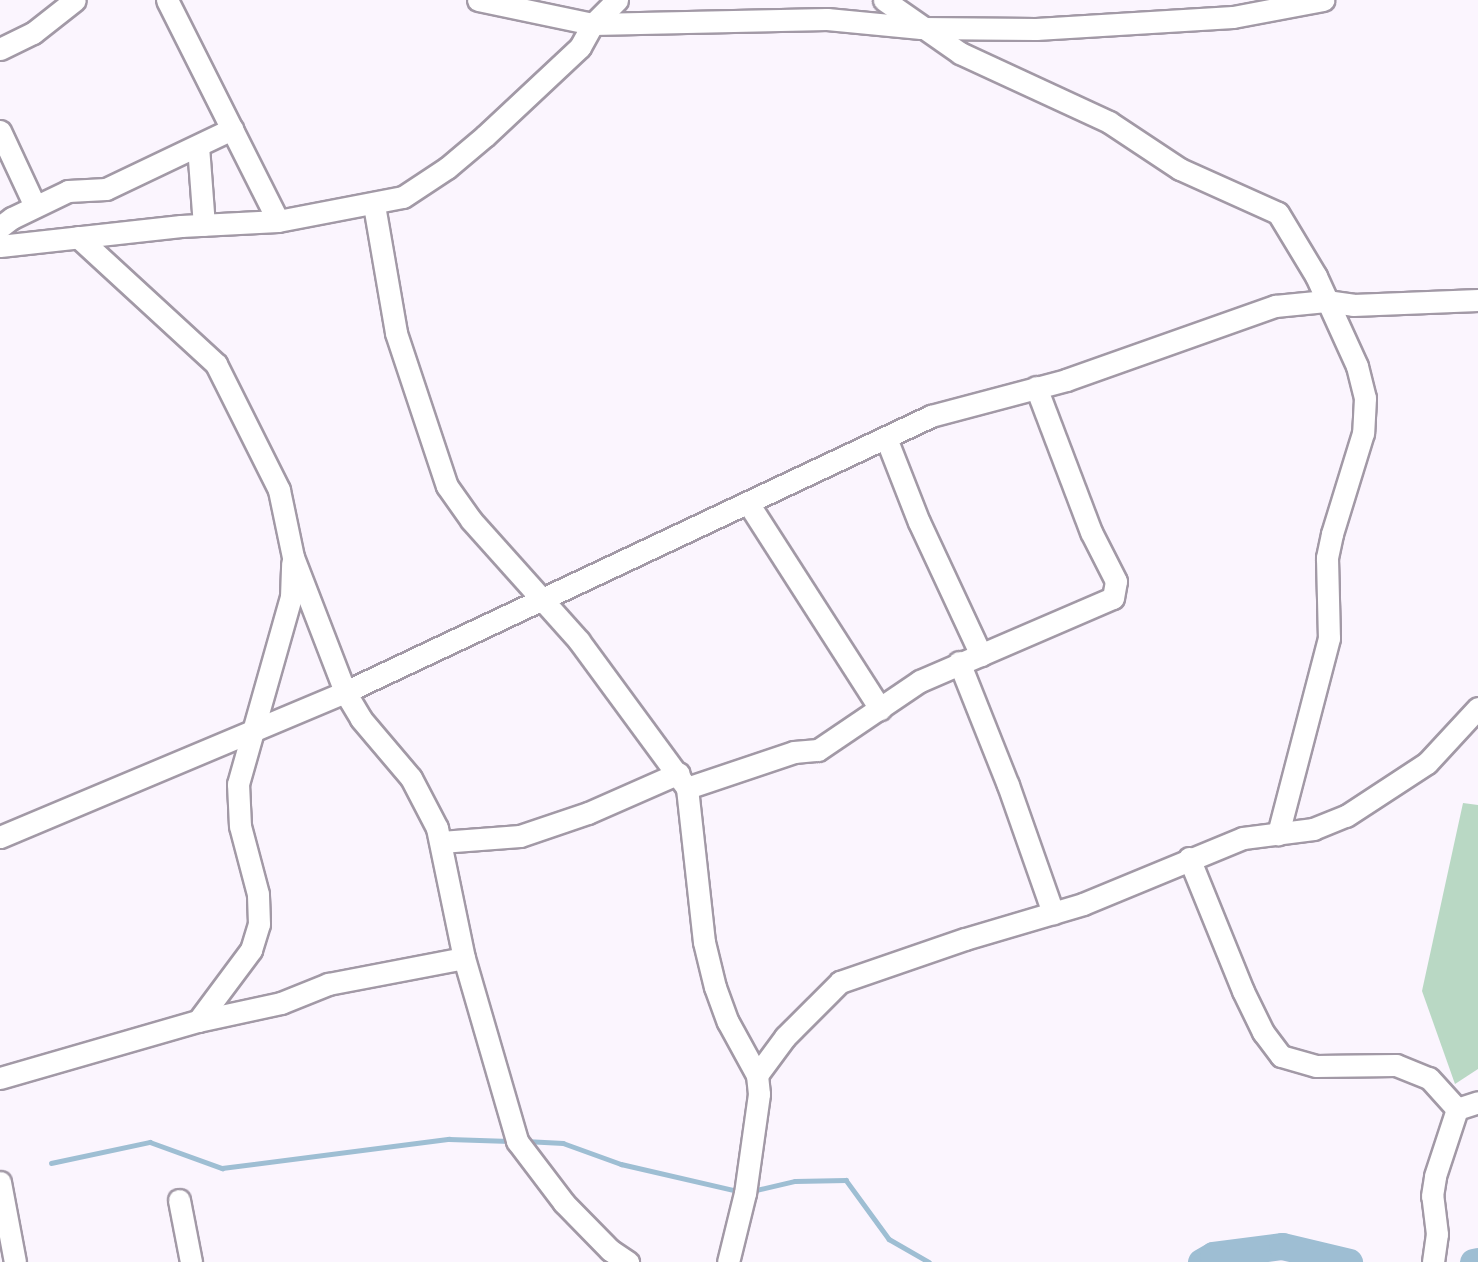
<!DOCTYPE html>
<style>
body{margin:0}
#map{position:relative;width:1478px;height:1262px;overflow:hidden;background:#fbf5fe;font-family:Manrope,sans-serif}
div>[style]{position:absolute}
.green>*{inset:0;background:#b9d8c4}
.stream>*{height:4.5px;margin:-2.25px;padding:0 2.25px;transform-origin:2.25px;border-radius:2.25px;background:#9ebed3}
.river>*{height:27px;margin:-13.5px;padding:0 13.5px;transform-origin:13.5px;border-radius:13.5px;background:#9ebed3}
.roads{filter:drop-shadow(2px 0 #a299a6) drop-shadow(-2px 0 #a299a6) drop-shadow(0 2px #a299a6) drop-shadow(0 -2px #a299a6)}
.minor>*{height:21px;margin:-10.5px;padding:0 10.5px;transform-origin:10.5px;border-radius:10.5px;background:#fff}
span{translate:-50% -50%;white-space:nowrap;text-align:center;line-height:1.15;-webkit-text-stroke:6px #fff;paint-order:stroke}
</style>
<div id="map">
<div class="green">
<div style="clip-path:polygon(1463px 803px,1478px 805px,1478px 1069px,1455px 1084px,1422px 991px)"></div>
</div>
<div class="stream">
<div style="left:525px;top:1141px;width:38px;rotate:3deg"></div>
<div style="left:563px;top:1143px;width:62px;rotate:19.9deg"></div>
<div style="left:621px;top:1164px;width:120px;rotate:13deg"></div>
<div style="left:51px;top:1163px;width:101px;rotate:-12deg"></div>
<div style="left:150px;top:1142px;width:77px;rotate:19.9deg"></div>
<div style="left:222px;top:1168px;width:229px;rotate:-7.3deg"></div>
<div style="left:449px;top:1139px;width:62px;rotate:1.8deg"></div>
<div style="left:752px;top:1191px;width:44px;rotate:-13.1deg"></div>
<div style="left:795px;top:1181px;width:51px;rotate:-1.1deg"></div>
<div style="left:846px;top:1180px;width:73px;rotate:53.9deg"></div>
<div style="left:889px;top:1239px;width:46px;rotate:29.9deg"></div>
</div>
<div class="river">
<div style="left:1201px;top:1262px;width:14px;rotate:-30deg"></div>
<div style="left:1213px;top:1255px;width:70px;rotate:-7.4deg"></div>
<div style="left:1282px;top:1246px;width:69px;rotate:13.4deg"></div>
<div style="left:1473px;top:1262px;width:5px;rotate:-11deg"></div>
</div>
<div class="roads">
<div class="minor">
<div style="left:167px;top:0;width:247px;rotate:63.3deg"></div>
<div style="left:478px;top:0;width:117px;rotate:11.8deg"></div>
<div style="left:593px;top:24px;width:234px;rotate:-1.2deg"></div>
<div style="left:827px;top:19px;width:94px;rotate:5.5deg"></div>
<div style="left:921px;top:28px;width:115px;rotate:0.5deg"></div>
<div style="left:1036px;top:29px;width:197px;rotate:-3.5deg"></div>
<div style="left:1233px;top:17px;width:92px;rotate:-10.7deg"></div>
<div style="left:884px;top:0;width:93px;rotate:34.9deg"></div>
<div style="left:960px;top:53px;width:164px;rotate:24.8deg"></div>
<div style="left:1109px;top:122px;width:85px;rotate:33.5deg"></div>
<div style="left:1180px;top:169px;width:107px;rotate:24.2deg"></div>
<div style="left:1278px;top:213px;width:74px;rotate:58.9deg"></div>
<div style="left:1316px;top:276px;width:99px;rotate:65.5deg"></div>
<div style="left:1357px;top:366px;width:33px;rotate:76deg"></div>
<div style="left:1365px;top:398px;width:35px;rotate:93deg"></div>
<div style="left:1363px;top:433px;width:106px;rotate:107.1deg"></div>
<div style="left:1332px;top:534px;width:25px;rotate:102deg"></div>
<div style="left:1327px;top:558px;width:80px;rotate:88.6deg"></div>
<div style="left:1329px;top:638px;width:203px;rotate:104.6deg"></div>
<div style="left:0;top:49px;width:37px;rotate:-26deg"></div>
<div style="left:33px;top:33px;width:53px;rotate:-38.2deg"></div>
<div style="left:0;top:131px;width:83px;rotate:65deg"></div>
<div style="left:198px;top:146px;width:79px;rotate:85.7deg"></div>
<div style="left:374px;top:205px;width:130px;rotate:80.2deg"></div>
<div style="left:396px;top:333px;width:161px;rotate:71.6deg"></div>
<div style="left:447px;top:486px;width:42px;rotate:54.8deg"></div>
<div style="left:471px;top:520px;width:162px;rotate:48.2deg"></div>
<div style="left:579px;top:641px;width:182px;rotate:53.7deg"></div>
<div style="left:687px;top:788px;width:155px;rotate:83.7deg"></div>
<div style="left:704px;top:942px;width:46px;rotate:76.3deg"></div>
<div style="left:715px;top:987px;width:37px;rotate:70deg"></div>
<div style="left:728px;top:1022px;width:60px;rotate:61.3deg"></div>
<div style="left:757px;top:1075px;width:19px;rotate:84deg"></div>
<div style="left:759px;top:1094px;width:100px;rotate:98deg"></div>
<div style="left:745px;top:1193px;width:71px;rotate:103.8deg"></div>
<div style="left:0;top:227px;width:15px;rotate:-37deg"></div>
<div style="left:12px;top:218px;width:62px;rotate:-25.7deg"></div>
<div style="left:68px;top:191px;width:38px;rotate:-3deg"></div>
<div style="left:106px;top:189px;width:140px;rotate:-25.5deg"></div>
<div style="left:78px;top:237px;width:188px;rotate:42.6deg"></div>
<div style="left:216px;top:364px;width:141px;rotate:63.4deg"></div>
<div style="left:279px;top:490px;width:68px;rotate:78.2deg"></div>
<div style="left:293px;top:557px;width:145px;rotate:68.9deg"></div>
<div style="left:345px;top:692px;width:31px;rotate:59deg"></div>
<div style="left:361px;top:719px;width:77px;rotate:49.7deg"></div>
<div style="left:411px;top:778px;width:56px;rotate:62.5deg"></div>
<div style="left:437px;top:828px;width:133px;rotate:78.3deg"></div>
<div style="left:464px;top:958px;width:191px;rotate:73.8deg"></div>
<div style="left:517px;top:1141px;width:78px;rotate:52.8deg"></div>
<div style="left:564px;top:1203px;width:66px;rotate:45.6deg"></div>
<div style="left:610px;top:1250px;width:22px;rotate:34deg"></div>
<div style="left:0;top:246px;width:182px;rotate:-6.3deg"></div>
<div style="left:181px;top:226px;width:97px;rotate:-3deg"></div>
<div style="left:278px;top:221px;width:127px;rotate:-10.9deg"></div>
<div style="left:403px;top:197px;width:53px;rotate:-33.4deg"></div>
<div style="left:447px;top:168px;width:50px;rotate:-40.1deg"></div>
<div style="left:485px;top:136px;width:130px;rotate:-43.1deg"></div>
<div style="left:580px;top:47px;width:26px;rotate:-61deg"></div>
<div style="left:593px;top:24px;width:34px;rotate:-45deg"></div>
<div style="left:886px;top:438px;width:90px;rotate:68.6deg"></div>
<div style="left:919px;top:522px;width:147px;rotate:65deg"></div>
<div style="left:748px;top:503px;width:245px;rotate:57.3deg"></div>
<div style="left:959px;top:662px;width:132px;rotate:68.3deg"></div>
<div style="left:1008px;top:785px;width:136px;rotate:70.6deg"></div>
<div style="left:687px;top:788px;width:113px;rotate:-18.6deg"></div>
<div style="left:794px;top:752px;width:24px;rotate:-5deg"></div>
<div style="left:818px;top:750px;width:123px;rotate:-34.1deg"></div>
<div style="left:920px;top:681px;width:210px;rotate:-23.3deg"></div>
<div style="left:1113px;top:598px;width:17px;rotate:-80deg"></div>
<div style="left:1116px;top:581px;width:55px;rotate:-117deg"></div>
<div style="left:1091px;top:532px;width:155px;rotate:-110.8deg"></div>
<div style="left:0;top:837px;width:374px;rotate:-22.8deg"></div>
<div style="left:345px;top:692px;width:648px;rotate:-25.22deg"></div>
<div style="left:931px;top:416px;width:140px;rotate:-14.9deg"></div>
<div style="left:1066px;top:380px;width:222px;rotate:-19.5deg"></div>
<div style="left:1275px;top:306px;width:51px;rotate:-5.6deg"></div>
<div style="left:1326px;top:301px;width:27px;rotate:8deg"></div>
<div style="left:1353px;top:305px;width:125px;rotate:-2.3deg"></div>
<div style="left:441px;top:842px;width:79px;rotate:-4.3deg"></div>
<div style="left:520px;top:836px;width:72px;rotate:-18.7deg"></div>
<div style="left:588px;top:813px;width:99px;rotate:-23.7deg"></div>
<div style="left:1189px;top:858px;width:144px;rotate:67.9deg"></div>
<div style="left:1243px;top:991px;width:46px;rotate:64deg"></div>
<div style="left:1263px;top:1032px;width:30px;rotate:53deg"></div>
<div style="left:1281px;top:1056px;width:36px;rotate:16deg"></div>
<div style="left:1316px;top:1066px;width:80px;rotate:-0.7deg"></div>
<div style="left:1396px;top:1065px;width:35px;rotate:22deg"></div>
<div style="left:1429px;top:1078px;width:42px;rotate:47.9deg"></div>
<div style="left:1457px;top:1109px;width:22px;rotate:-18deg"></div>
<div style="left:198px;top:1021px;width:89px;rotate:-53.3deg"></div>
<div style="left:251px;top:950px;width:27px;rotate:-73deg"></div>
<div style="left:259px;top:924px;width:30px;rotate:-92deg"></div>
<div style="left:258px;top:894px;width:70px;rotate:-104.8deg"></div>
<div style="left:240px;top:826px;width:42px;rotate:-92.7deg"></div>
<div style="left:238px;top:784px;width:194px;rotate:-74.2deg"></div>
<div style="left:291px;top:597px;width:34px;rotate:-88deg"></div>
<div style="left:757px;top:1075px;width:47px;rotate:-53.6deg"></div>
<div style="left:785px;top:1037px;width:78px;rotate:-45deg"></div>
<div style="left:840px;top:982px;width:132px;rotate:-19deg"></div>
<div style="left:965px;top:939px;width:123px;rotate:-16.5deg"></div>
<div style="left:1083px;top:904px;width:173px;rotate:-22.4deg"></div>
<div style="left:1243px;top:838px;width:71px;rotate:-7.3deg"></div>
<div style="left:1313px;top:829px;width:35px;rotate:-22deg"></div>
<div style="left:1346px;top:816px;width:97px;rotate:-33.2deg"></div>
<div style="left:1427px;top:763px;width:75px;rotate:-47.2deg"></div>
<div style="left:0;top:1078px;width:206px;rotate:-16.1deg"></div>
<div style="left:198px;top:1021px;width:85px;rotate:-12.2deg"></div>
<div style="left:281px;top:1003px;width:51px;rotate:-22deg"></div>
<div style="left:328px;top:984px;width:138px;rotate:-10.8deg"></div>
<div style="left:0;top:1182px;width:81px;rotate:79.4deg"></div>
<div style="left:179px;top:1200px;width:63px;rotate:79deg"></div>
<div style="left:1433px;top:1262px;width:28px;rotate:-82deg"></div>
<div style="left:1437px;top:1234px;width:38px;rotate:-97deg"></div>
<div style="left:1432px;top:1196px;width:20px;rotate:-81deg"></div>
<div style="left:1435px;top:1176px;width:71px;rotate:-71.8deg"></div>
</div>
</div>
</div>
